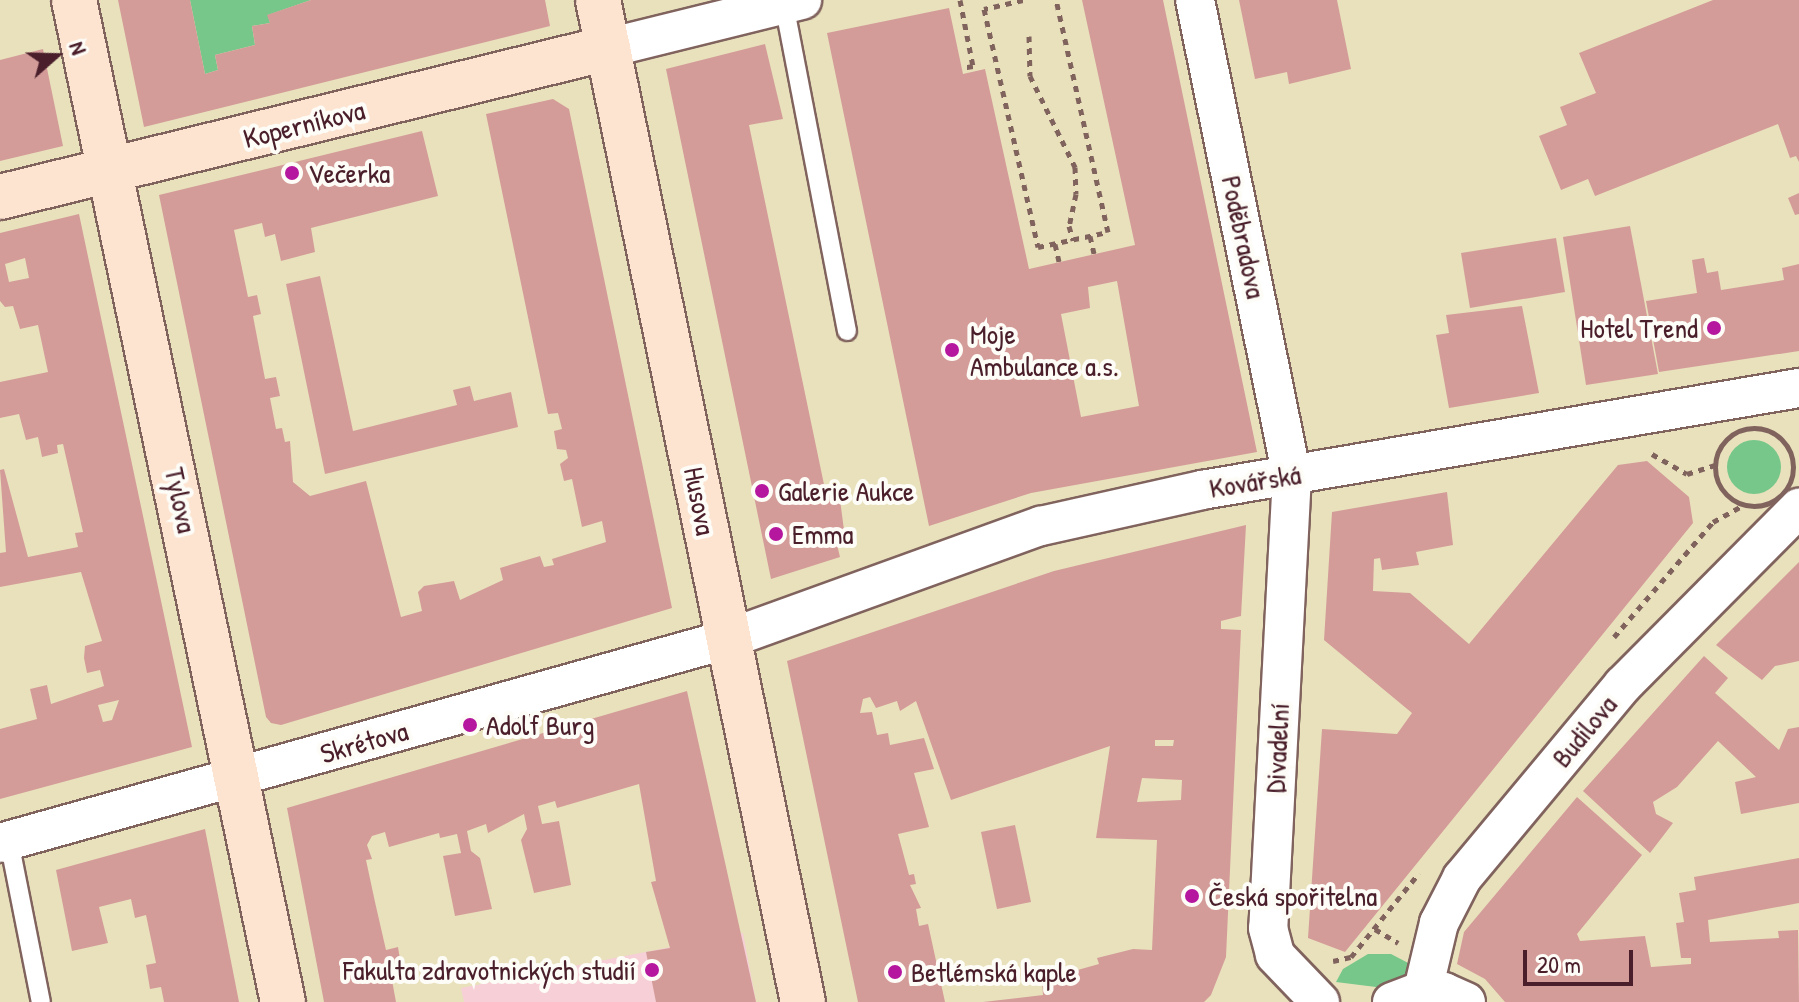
<!DOCTYPE html>
<meta charset="utf-8">
<style>
body{margin:0}
#map{position:relative;width:1799px;height:1002px;overflow:hidden;background:#e8e1bc;font-family:"Patrick Hand",sans-serif}
div>[style]{position:absolute}
.built>*{inset:0;background:#f6cfd7}
.green>*{inset:0;background:#76c789}
.round{border-radius:50%}
.building>*{inset:0;background:#d49c99}
.path>*{height:5px;margin-top:-2.5px;transform-origin:0;background:repeating-linear-gradient(90deg,#81635e 0 6px,transparent 0 12px)}
.path>.ring{margin:-2.5px;padding:0;box-sizing:content-box;background:none;border:5px solid #81635e;border-radius:50%}
.roads{filter:drop-shadow(2px 0 #81635e) drop-shadow(-2px 0 #81635e) drop-shadow(0 2px #81635e) drop-shadow(0 -2px #81635e)}
.lane>*{height:18px;margin:-9px;padding:0 9px;transform-origin:9px;border-radius:9px;background:#fff}
.street>*{height:38px;margin:-19px;padding:0 19px;transform-origin:19px;border-radius:19px;background:#fff}
.secondary>*{height:44px;margin:-22px;padding:0 22px;transform-origin:22px;border-radius:22px;background:#fde4d1}
.dots>*{width:22px;height:22px;translate:-50% -50%;box-sizing:border-box;border:4px solid #fdfcf7;border-radius:50%}
span{translate:-50% -50%;white-space:nowrap;text-align:center;line-height:1.15;-webkit-text-stroke:8px #fdfcf7;paint-order:stroke}
.street-label{font-size:28px;color:#4a1f2b}
.poi-label{font-size:28px;color:#4a1f2b}
.left{translate:0 -50%;text-align:left}
.right{translate:-100% -50%;text-align:right}
.north{position:absolute;left:16px;top:16px;width:80px;height:80px;-webkit-text-stroke:6px #fdfcf7;paint-order:stroke;rotate:70deg;font-size:22px;font-weight:700;line-height:32px;text-align:center;color:#4a1f2b}
.north::after{content:'';display:block;margin:auto;width:28px;height:36px;background:#4a1f2b;clip-path:polygon(50% 0,100% 100%,50% 72%,0 100%)}
.scale{position:absolute;left:1523px;top:950px;width:110px;height:36px;box-sizing:border-box;border:4px solid #4a1f2b;border-top:0;padding-left:10px;font-size:24px;line-height:28px;white-space:nowrap;color:#4a1f2b;-webkit-text-stroke:6px #fdfcf7;paint-order:stroke}
</style>
<div id="map">
<div class="built">
<div style="clip-path:polygon(743px 933px,756px 1002px,464px 1002px,461px 988px)"></div>
</div>
<div class="green">
<div style="clip-path:polygon(190px 0,311px 0,268px 15px,270px 23px,252px 26px,255px 45px,215px 55px,218px 70px,205px 74px)"></div>
<div class="round" style="left:1727px;top:440px;width:54px;height:54px"></div>
<div style="clip-path:polygon(1368px 954px,1391px 954px,1412px 965px,1403px 978px,1384px 988px,1336px 982px,1343px 969px)"></div>
</div>
<div class="building">
<div style="clip-path:polygon(118px 0,190px 0,205px 74px,218px 70px,215px 55px,255px 45px,252px 26px,270px 23px,267px 15px,311px 0,545px 0,550px 26px,144px 127px)"></div>
<div style="clip-path:polygon(evenodd,1082px 0,1163px 0,1257px 452px,1031px 493px,929px 526px,827px 33px,949px 8px,963px 74px,985px 69px,1029px 269px,1135px 245px,1082px 0,1117px 281px,1139px 406px,1081px 417px,1061px 314px,1090px 308px,1088px 287px,1117px 281px)"></div>
<div style="clip-path:polygon(1239px 0,1337px 0,1351px 69px,1289px 84px,1287px 72px,1255px 79px)"></div>
<div style="clip-path:polygon(1713px 0,1799px 0,1799px 162px,1796px 156px,1790px 158px,1778px 124px,1595px 196px,1588px 179px,1561px 190px,1539px 136px,1567px 125px,1560px 107px,1596px 93px,1579px 53px)"></div>
<div style="clip-path:polygon(765px 44px,783px 119px,749px 125px,826px 494px,839px 492px,844px 530px,834px 532px,840px 557px,771px 579px,666px 69px)"></div>
<div style="clip-path:polygon(43px 49px,63px 146px,0 161px,0 60px)"></div>
<div style="clip-path:polygon(553px 99px,569px 109px,672px 608px,281px 725px,271px 723px,266px 717px,159px 195px,422px 131px,438px 196px,311px 228px,315px 252px,281px 261px,275px 234px,265px 237px,262px 223px,234px 230px,248px 297px,257px 295px,261px 314px,253px 316px,265px 379px,276px 377px,280px 396px,270px 398px,276px 429px,282px 428px,285px 442px,290px 441px,293px 482px,310px 496px,366px 481px,401px 617px,422px 611px,418px 592px,424px 586px,454px 581px,460px 600px,503px 580px,500px 568px,540px 556px,544px 567px,554px 565px,552px 559px,606px 542px,602px 521px,582px 527px,572px 479px,564px 481px,560px 464px,568px 458px,566px 450px,557px 449px,554px 431px,562px 429px,558px 413px,548px 414px,486px 114px)"></div>
<div style="clip-path:polygon(1799px 193px,1799px 214px,1795px 215px,1788px 198px)"></div>
<div style="clip-path:polygon(evenodd,79px 214px,192px 747px,0 799px,0 729px,37px 719px,30px 689px,47px 685px,51px 704px,104px 686px,100px 670px,87px 673px,84px 658px,85px 646px,102px 641px,81px 572px,0 587px,0 553px,6px 552px,0 470px,4px 469px,28px 557px,78px 547px,75px 533px,83px 532px,63px 444px,57px 445px,58px 453px,42px 457px,38px 437px,26px 440px,19px 414px,0 418px,0 382px,48px 372px,38px 325px,20px 329px,13px 306px,5px 307px,0 301px,0 233px,79px 214px,25px 258px,29px 278px,9px 282px,5px 264px,25px 258px,79px 214px,119px 700px,112px 720px,103px 722px,98px 705px,119px 700px)"></div>
<div style="clip-path:polygon(1630px 226px,1658px 374px,1586px 385px,1563px 237px)"></div>
<div style="clip-path:polygon(1556px 238px,1565px 292px,1470px 308px,1461px 253px)"></div>
<div style="clip-path:polygon(1704px 258px,1707px 273px,1718px 271px,1721px 290px,1784px 280px,1782px 268px,1799px 264px,1799px 351px,1659px 372px,1646px 301px,1697px 293px,1692px 260px)"></div>
<div style="clip-path:polygon(320px 276px,353px 431px,457px 405px,453px 390px,470px 386px,474px 401px,511px 392px,518px 427px,325px 474px,286px 284px)"></div>
<div style="clip-path:polygon(1522px 306px,1539px 393px,1449px 408px,1436px 335px,1449px 333px,1446px 315px)"></div>
<div style="clip-path:polygon(1647px 461px,1689px 497px,1693px 523px,1345px 952px,1308px 938px,1322px 729px,1397px 734px,1412px 713px,1324px 640px,1332px 512px,1447px 492px,1453px 545px,1416px 552px,1419px 565px,1382px 570px,1380px 558px,1374px 559px,1373px 591px,1410px 593px,1469px 644px,1618px 465px)"></div>
<div style="clip-path:polygon(evenodd,1246px 525px,1241px 616px,1221px 621px,1221px 629px,1241px 630px,1226px 957px,1211px 995px,1204px 1002px,983px 1002px,1043px 995px,1042px 980px,1099px 964px,1097px 958px,1133px 949px,1152px 950px,1157px 840px,1096px 838px,1110px 746px,951px 800px,916px 701px,900px 711px,897px 701px,876px 708px,870px 697px,863px 699px,860px 713px,872px 712px,877px 735px,888px 733px,890px 745px,924px 738px,934px 769px,914px 773px,929px 827px,898px 834px,909px 875px,914px 874px,916px 884px,910px 885px,921px 908px,916px 909px,919px 926px,928px 924px,945px 1002px,858px 1002px,787px 661px,1054px 571px,1246px 525px,1155px 740px,1174px 740px,1173px 746px,1155px 746px,1155px 740px,1246px 525px,1142px 778px,1182px 780px,1181px 800px,1137px 802px,1142px 778px)"></div>
<div style="clip-path:polygon(1799px 562px,1799px 661px,1775px 666px,1762px 680px,1716px 645px)"></div>
<div style="clip-path:polygon(1704px 656px,1728px 678px,1715px 693px,1779px 750px,1788px 729px,1799px 727px,1799px 803px,1741px 814px,1735px 782px,1756px 777px,1718px 741px,1677px 787px,1653px 802px,1656px 814px,1673px 823px,1650px 853px,1583px 791px)"></div>
<div style="clip-path:polygon(687px 691px,756px 1002px,656px 1002px,646px 952px,670px 948px,651px 882px,656px 881px,639px 784px,557px 808px,555px 801px,538px 806px,542px 824px,559px 821px,571px 885px,534px 893px,521px 840px,527px 829px,524px 814px,488px 833px,486px 824px,467px 831px,471px 851px,480px 858px,492px 909px,455px 916px,443px 856px,461px 853px,457px 834px,440px 838px,439px 833px,389px 847px,385px 832px,372px 836px,367px 845px,372px 859px,366px 860px,375px 902px,386px 950px,398px 947px,402px 972px,391px 975px,396px 1002px,324px 1002px,287px 808px)"></div>
<div style="clip-path:polygon(1577px 797px,1642px 855px,1577px 934px,1580px 941px,1645px 936px,1651px 967px,1691px 964px,1691px 958px,1681px 958px,1676px 923px,1684px 922px,1679px 893px,1696px 890px,1694px 877px,1799px 858px,1799px 903px,1708px 920px,1710px 942px,1779px 938px,1778px 931px,1798px 930px,1799px 1002px,1505px 1002px,1485px 979px,1457px 964px,1464px 932px)"></div>
<div style="clip-path:polygon(1015px 825px,1031px 902px,997px 909px,981px 832px)"></div>
<div style="clip-path:polygon(205px 829px,239px 1002px,164px 1002px,161px 987px,150px 989px,146px 965px,156px 963px,146px 915px,135px 918px,131px 899px,99px 907px,108px 943px,72px 951px,56px 870px)"></div>
</div>
<div class="path">
<div style="left:960px;top:0;width:67px;rotate:78.9deg"></div>
<div style="left:973px;top:66px;width:11px;rotate:170deg"></div>
<div style="left:1023px;top:0;width:40px;rotate:167deg"></div>
<div style="left:984px;top:9px;width:244px;rotate:77.2deg"></div>
<div style="left:1038px;top:247px;width:72px;rotate:-12.1deg"></div>
<div style="left:1108px;top:232px;width:238px;rotate:-102.6deg"></div>
<div style="left:1029px;top:36px;width:40px;rotate:88.6deg"></div>
<div style="left:1030px;top:76px;width:102px;rotate:63.7deg"></div>
<div style="left:1075px;top:167px;width:27px;rotate:88deg"></div>
<div style="left:1076px;top:194px;width:33px;rotate:102deg"></div>
<div style="left:1069px;top:226px;width:15px;rotate:74deg"></div>
<div style="left:1090px;top:236px;width:18px;rotate:77deg"></div>
<div style="left:1055px;top:244px;width:18px;rotate:77deg"></div>
<div class="ring" style="left:1715px;top:428px;width:73px;height:73px"></div>
<div style="left:1652px;top:454px;width:40px;rotate:29.7deg"></div>
<div style="left:1687px;top:474px;width:29px;rotate:-18deg"></div>
<div style="left:1614px;top:637px;width:152px;rotate:-49.3deg"></div>
<div style="left:1713px;top:522px;width:35px;rotate:-29deg"></div>
<div style="left:1375px;top:929px;width:27px;rotate:31deg"></div>
<div style="left:1333px;top:961px;width:18px;rotate:-13deg"></div>
<div style="left:1351px;top:957px;width:108px;rotate:-51deg"></div>
</div>
<div class="roads">
<div class="lane">
<div style="left:784px;top:4px;width:333px;rotate:79.1deg"></div>
<div style="left:9px;top:841px;width:164px;rotate:78.8deg"></div>
</div>
<div class="street">
<div style="left:1195px;top:0;width:485px;rotate:78.5deg"></div>
<div style="left:1292px;top:475px;width:454px;rotate:93deg"></div>
<div style="left:1268px;top:928px;width:28px;rotate:75deg"></div>
<div style="left:1275px;top:955px;width:65px;rotate:46.2deg"></div>
<div style="left:608px;top:48px;width:200px;rotate:-13.9deg"></div>
<div style="left:0;top:843px;width:756px;rotate:-15.65deg"></div>
<div style="left:728px;top:639px;width:333px;rotate:-19.9deg"></div>
<div style="left:1041px;top:526px;width:165px;rotate:-12.6deg"></div>
<div style="left:1202px;top:490px;width:606px;rotate:-9.7deg"></div>
<div style="left:1423px;top:990px;width:69px;rotate:-76.6deg"></div>
<div style="left:1439px;top:923px;width:51px;rotate:-62.9deg"></div>
<div style="left:1462px;top:878px;width:251px;rotate:-50.2deg"></div>
<div style="left:1623px;top:685px;width:250px;rotate:-45.2deg"></div>
<div style="left:1392px;top:1002px;width:33px;rotate:-21deg"></div>
<div style="left:1423px;top:990px;width:21px;rotate:5deg"></div>
<div style="left:1444px;top:992px;width:24px;rotate:24deg"></div>
</div>
<div class="secondary">
<div style="left:74px;top:0;width:1024px;rotate:78.22deg"></div>
<div style="left:598px;top:0;width:1023px;rotate:78.44deg"></div>
<div style="left:0;top:197px;width:626px;rotate:-13.77deg"></div>
</div>
</div>
<div class="dots">
<div style="left:292px;top:173px;background:#b5179e"></div>
<div style="left:1714px;top:328px;background:#b5179e"></div>
<div style="left:952px;top:350px;background:#b5179e"></div>
<div style="left:762px;top:491px;background:#b5179e"></div>
<div style="left:776px;top:534px;background:#b5179e"></div>
<div style="left:470px;top:725px;background:#b5179e"></div>
<div style="left:1192px;top:896px;background:#b5179e"></div>
<div style="left:652px;top:970px;background:#b5179e"></div>
<div style="left:895px;top:972px;background:#b5179e"></div>
</div>
<div class="street-label">
<span style="left:304px;top:124px;rotate:-14deg">Koperníkova</span>
<span style="left:1244px;top:237px;rotate:78deg">Poděbradova</span>
<span style="left:1255px;top:481px;rotate:-9deg">Kovářská</span>
<span style="left:181px;top:500px;rotate:78deg">Tylova</span>
<span style="left:700px;top:501px;rotate:79deg">Husova</span>
<span style="left:1584px;top:731px;rotate:-50deg">Budilova</span>
<span style="left:364px;top:742px;rotate:-16deg">Skrétova</span>
<span style="left:1277px;top:748px;rotate:-87deg">Divadelní</span>
</div>
<div class="poi-label">
<span class="left" style="left:308px;top:173px">Večerka</span>
<span class="right" style="left:1698px;top:328px">Hotel Trend</span>
<span class="left" style="left:970px;top:350px">Moje<br>Ambulance a.s.</span>
<span class="left" style="left:778px;top:491px">Galerie Aukce</span>
<span class="left" style="left:792px;top:534px">Emma</span>
<span class="left" style="left:486px;top:725px">Adolf Burg</span>
<span class="left" style="left:1208px;top:896px">Česká spořitelna</span>
<span class="right" style="left:636px;top:970px">Fakulta zdravotnických studií</span>
<span class="left" style="left:911px;top:972px">Betlémská kaple</span>
</div>
<div class="north">N</div>
<div class="scale">20 m</div>
</div>
